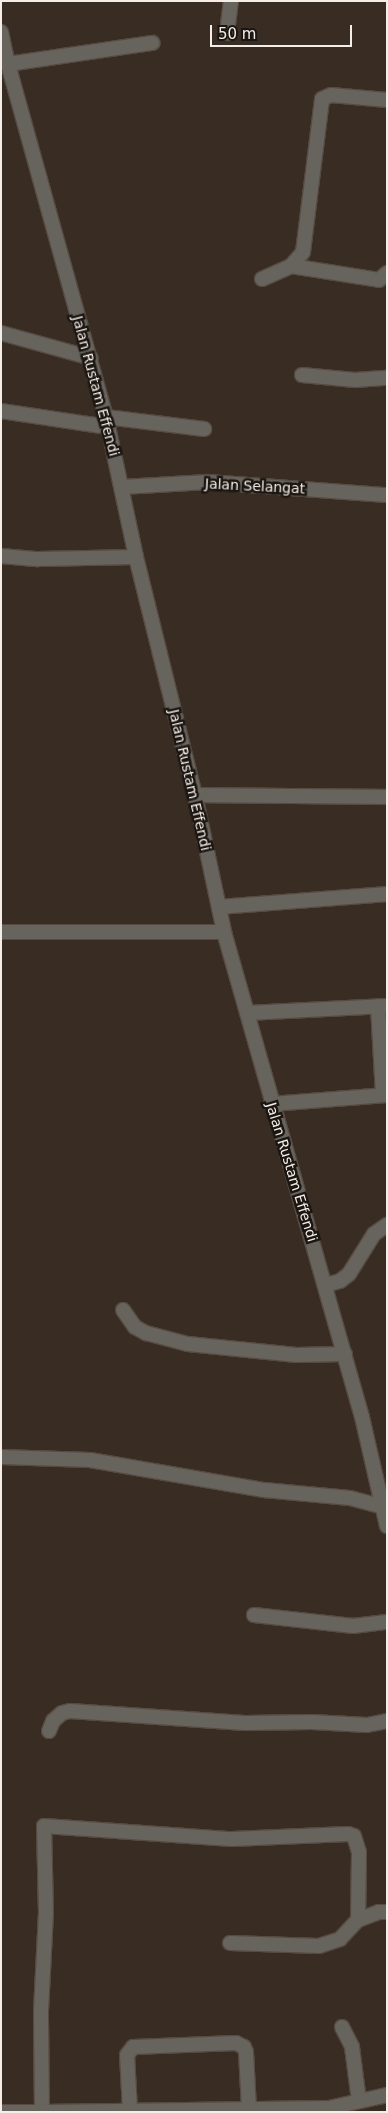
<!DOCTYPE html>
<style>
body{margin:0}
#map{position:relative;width:388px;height:2113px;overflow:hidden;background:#382c23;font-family:"DejaVu Sans",sans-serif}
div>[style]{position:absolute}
.roads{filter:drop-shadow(1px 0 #564b42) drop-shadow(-1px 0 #564b42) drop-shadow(0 1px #564b42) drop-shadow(0 -1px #564b42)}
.minor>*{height:14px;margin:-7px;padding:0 7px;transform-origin:7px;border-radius:7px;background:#67635d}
span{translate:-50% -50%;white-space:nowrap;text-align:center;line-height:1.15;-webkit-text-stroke:5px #1b1611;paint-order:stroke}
.street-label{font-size:14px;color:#f5ede7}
.frame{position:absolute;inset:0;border:2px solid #f5ede7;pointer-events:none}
.scale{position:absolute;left:210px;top:25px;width:142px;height:22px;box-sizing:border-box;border:2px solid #f5ede7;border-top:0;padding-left:6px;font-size:15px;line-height:18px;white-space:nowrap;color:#f5ede7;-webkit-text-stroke:4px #1b1611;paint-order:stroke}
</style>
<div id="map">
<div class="roads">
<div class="minor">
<div style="left:1px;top:32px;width:33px;rotate:78deg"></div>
<div style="left:8px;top:64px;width:366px;rotate:74.5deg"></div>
<div style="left:106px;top:417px;width:143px;rotate:77.9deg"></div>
<div style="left:136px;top:557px;width:245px;rotate:76.1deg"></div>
<div style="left:195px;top:795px;width:140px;rotate:78deg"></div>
<div style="left:224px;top:932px;width:504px;rotate:74.12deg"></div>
<div style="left:362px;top:1417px;width:112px;rotate:77.1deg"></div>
<div style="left:227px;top:33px;width:32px;rotate:-83deg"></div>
<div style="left:8px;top:64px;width:146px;rotate:-8.3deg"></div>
<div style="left:291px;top:266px;width:89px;rotate:9deg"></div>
<div style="left:379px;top:280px;width:11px;rotate:-41deg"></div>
<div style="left:262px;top:279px;width:32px;rotate:-24deg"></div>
<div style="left:291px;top:266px;width:18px;rotate:-49deg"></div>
<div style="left:303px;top:252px;width:154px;rotate:-82.9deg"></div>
<div style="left:322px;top:99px;width:10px;rotate:-24deg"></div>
<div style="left:331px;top:95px;width:56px;rotate:5.1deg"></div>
<div style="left:1px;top:333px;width:93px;rotate:15.5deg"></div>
<div style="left:302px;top:375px;width:53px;rotate:5.4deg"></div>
<div style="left:355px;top:380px;width:32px;rotate:-4deg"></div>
<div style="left:1px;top:411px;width:108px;rotate:8.5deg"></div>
<div style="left:106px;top:417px;width:99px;rotate:7deg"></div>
<div style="left:122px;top:487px;width:86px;rotate:-3.3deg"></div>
<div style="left:208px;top:482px;width:179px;rotate:4.2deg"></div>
<div style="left:1px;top:556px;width:37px;rotate:5deg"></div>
<div style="left:38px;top:559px;width:98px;rotate:-1.2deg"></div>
<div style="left:195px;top:795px;width:192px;rotate:0.6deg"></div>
<div style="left:219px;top:907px;width:169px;rotate:-4.4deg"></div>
<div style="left:1px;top:932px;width:223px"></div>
<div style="left:378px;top:1006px;width:89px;rotate:86.8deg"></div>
<div style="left:247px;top:1013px;width:140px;rotate:-2.9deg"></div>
<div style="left:271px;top:1104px;width:116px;rotate:-4.4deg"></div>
<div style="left:326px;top:1285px;width:15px;rotate:-16deg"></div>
<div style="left:340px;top:1281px;width:11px;rotate:-38deg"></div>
<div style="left:349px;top:1274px;width:47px;rotate:-58deg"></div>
<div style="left:374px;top:1234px;width:16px;rotate:-35deg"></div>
<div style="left:123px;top:1310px;width:21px;rotate:55deg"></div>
<div style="left:135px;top:1327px;width:13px;rotate:29deg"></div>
<div style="left:146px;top:1333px;width:43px;rotate:14.7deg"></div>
<div style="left:188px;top:1344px;width:109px;rotate:5.8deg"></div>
<div style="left:296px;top:1355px;width:49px;rotate:-1.2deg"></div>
<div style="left:1px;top:1457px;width:89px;rotate:1.9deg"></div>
<div style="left:90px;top:1460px;width:177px;rotate:9.8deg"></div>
<div style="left:264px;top:1490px;width:86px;rotate:5.3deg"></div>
<div style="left:350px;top:1498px;width:34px;rotate:15deg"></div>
<div style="left:254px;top:1615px;width:100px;rotate:6.3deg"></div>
<div style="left:353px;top:1626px;width:34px;rotate:-7deg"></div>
<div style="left:49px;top:1731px;width:11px;rotate:-68deg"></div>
<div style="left:53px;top:1721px;width:12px;rotate:-42deg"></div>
<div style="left:62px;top:1713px;width:8px;rotate:-14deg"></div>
<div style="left:70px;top:1711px;width:175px;rotate:3.9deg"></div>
<div style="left:245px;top:1723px;width:67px;rotate:-0.9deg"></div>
<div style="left:312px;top:1722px;width:55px;rotate:3.1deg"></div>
<div style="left:367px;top:1725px;width:20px;rotate:-11deg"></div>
<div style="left:230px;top:1943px;width:89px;rotate:1.9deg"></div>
<div style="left:319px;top:1946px;width:22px;rotate:-18deg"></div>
<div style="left:340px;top:1939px;width:26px;rotate:-47deg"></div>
<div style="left:358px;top:1920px;width:22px;rotate:-21deg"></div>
<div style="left:379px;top:1912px;width:8px"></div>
<div style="left:342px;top:2027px;width:22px;rotate:63deg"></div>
<div style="left:352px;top:2047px;width:54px;rotate:82.6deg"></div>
<div style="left:130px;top:2110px;width:55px;rotate:-93.1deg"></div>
<div style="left:127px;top:2055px;width:10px;rotate:-53deg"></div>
<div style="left:133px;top:2047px;width:103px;rotate:-2.2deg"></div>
<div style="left:236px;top:2043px;width:9px;rotate:27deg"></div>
<div style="left:244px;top:2047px;width:5px;rotate:68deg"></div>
<div style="left:246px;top:2052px;width:57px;rotate:87deg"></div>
<div style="left:1px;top:2112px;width:41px"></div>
<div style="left:42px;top:2112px;width:101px;rotate:-90.6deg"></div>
<div style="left:41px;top:2011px;width:98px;rotate:-87.1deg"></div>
<div style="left:46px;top:1913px;width:87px;rotate:-91.3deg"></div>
<div style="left:44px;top:1826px;width:188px;rotate:4deg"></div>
<div style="left:232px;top:1839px;width:116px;rotate:-2.5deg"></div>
<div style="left:348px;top:1834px;width:6px;rotate:18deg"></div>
<div style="left:354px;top:1836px;width:17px;rotate:73deg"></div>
<div style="left:359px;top:1852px;width:68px;rotate:90.8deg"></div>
<div style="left:43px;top:2112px;width:286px;rotate:-0.8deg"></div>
<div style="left:329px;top:2108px;width:59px;rotate:-12.6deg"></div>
</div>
</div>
<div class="street-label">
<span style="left:96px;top:386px;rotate:75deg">Jalan Rustam Effendi</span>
<span style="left:255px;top:486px;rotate:3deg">Jalan Selangat</span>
<span style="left:190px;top:780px;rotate:77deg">Jalan Rustam Effendi</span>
<span style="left:292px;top:1172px;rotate:73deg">Jalan Rustam Effendi</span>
</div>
<div class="frame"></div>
<div class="scale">50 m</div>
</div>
